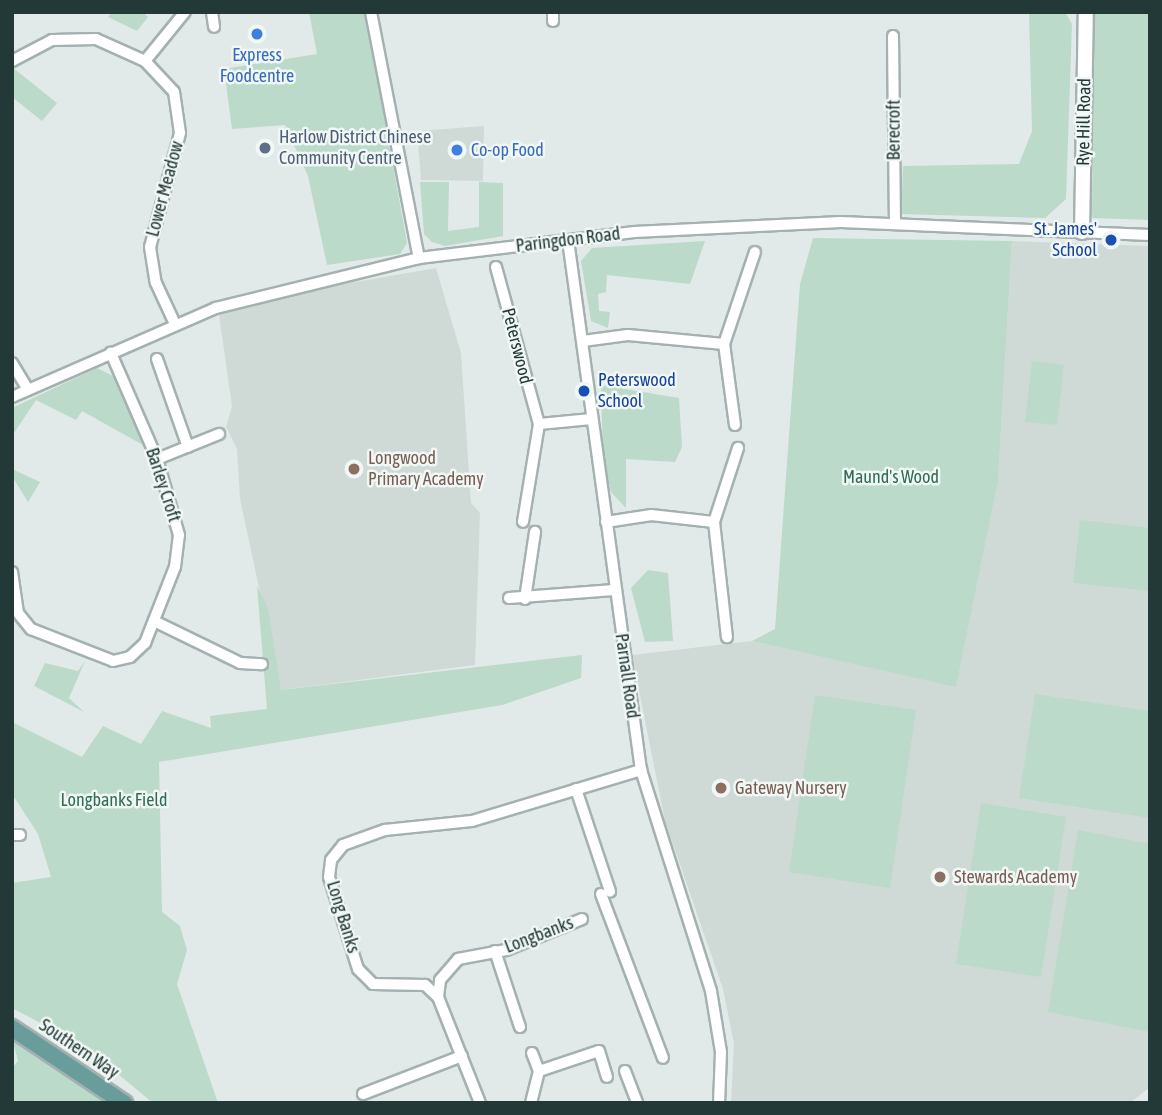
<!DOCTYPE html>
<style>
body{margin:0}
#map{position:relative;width:1162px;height:1115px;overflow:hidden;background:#e1eae8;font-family:"Asap Condensed",sans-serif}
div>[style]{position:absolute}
.built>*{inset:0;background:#cfdad7}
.green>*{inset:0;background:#bbdaca}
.roads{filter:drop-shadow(2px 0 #a4b1b0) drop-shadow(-2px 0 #a4b1b0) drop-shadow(0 2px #a4b1b0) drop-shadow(0 -2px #a4b1b0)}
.street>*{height:10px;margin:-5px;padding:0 5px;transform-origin:5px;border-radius:5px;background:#fff}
.secondary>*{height:14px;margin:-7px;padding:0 7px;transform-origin:7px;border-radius:7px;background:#fff}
.primary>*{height:16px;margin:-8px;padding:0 8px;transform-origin:8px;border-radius:8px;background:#689d9b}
.dots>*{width:19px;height:19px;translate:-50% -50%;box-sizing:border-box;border:4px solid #f1f7f5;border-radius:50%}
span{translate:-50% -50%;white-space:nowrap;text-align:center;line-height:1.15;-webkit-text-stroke:5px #f1f7f5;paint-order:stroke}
.shop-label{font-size:18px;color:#366cbe}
.left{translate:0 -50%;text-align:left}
.street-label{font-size:18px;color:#223938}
.service-label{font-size:18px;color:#4e5e75}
.transit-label{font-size:18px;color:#164399}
.right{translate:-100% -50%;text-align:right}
.education-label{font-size:18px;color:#785e54}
.park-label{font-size:18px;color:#306d56}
.frame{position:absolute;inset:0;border:14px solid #223938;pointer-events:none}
</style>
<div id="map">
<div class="built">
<div style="clip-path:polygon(484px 126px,483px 181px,421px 180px,417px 131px)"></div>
<div style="clip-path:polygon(1012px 241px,1150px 246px,1150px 1087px,1130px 1103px,731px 1103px,734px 1044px,723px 989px,665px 821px,632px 655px,752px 641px,956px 686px,998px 482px)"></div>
<div style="clip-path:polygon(436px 268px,461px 353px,471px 503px,480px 513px,475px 665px,281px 690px,240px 499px,237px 449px,226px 427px,232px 406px,219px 315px,287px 286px,326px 287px)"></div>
</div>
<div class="green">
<div style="clip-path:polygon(112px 12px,143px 12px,148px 17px,137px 31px,108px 17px)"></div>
<div style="clip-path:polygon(309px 12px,365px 12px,407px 243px,400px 254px,327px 265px,308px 176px,285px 125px,232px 129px,224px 69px,317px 54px)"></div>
<div style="clip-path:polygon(1029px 12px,1065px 12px,1072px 24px,1066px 199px,1045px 218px,901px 214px,903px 166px,1019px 164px,1032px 131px)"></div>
<div style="clip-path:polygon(1094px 12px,1150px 12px,1150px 220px,1092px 218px)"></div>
<div style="clip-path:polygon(12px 67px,57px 103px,42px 121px,12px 97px)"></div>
<div style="clip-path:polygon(420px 182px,449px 182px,448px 231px,479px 227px,479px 182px,503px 183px,503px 236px,445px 246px,432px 242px,424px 234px)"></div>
<div style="clip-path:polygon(813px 238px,1012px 241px,998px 482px,956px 687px,752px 641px,775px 629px,800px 284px)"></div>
<div style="clip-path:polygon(705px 241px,690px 284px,607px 275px,606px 292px,598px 294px,599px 311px,610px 312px,608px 328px,591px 321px,581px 261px,592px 248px)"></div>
<div style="clip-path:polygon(1032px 361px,1064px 365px,1057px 425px,1025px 422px)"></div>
<div style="clip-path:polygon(97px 368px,113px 376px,143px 445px,82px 411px,76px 420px,36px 400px,12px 436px,12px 408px)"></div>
<div style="clip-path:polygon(601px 385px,679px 398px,682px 447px,675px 462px,626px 459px,626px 508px,611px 492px,603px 457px)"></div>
<div style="clip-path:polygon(12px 469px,40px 482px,28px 502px,12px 476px)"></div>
<div style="clip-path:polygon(1080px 520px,1150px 528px,1150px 591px,1073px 583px)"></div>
<div style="clip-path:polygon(648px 570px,668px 573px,673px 641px,645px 642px,631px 588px)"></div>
<div style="clip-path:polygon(257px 586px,268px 608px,281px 690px,582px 655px,581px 678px,502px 705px,159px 762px,162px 912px,180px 926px,187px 950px,177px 984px,218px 1103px,153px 1103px,83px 1045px,12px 1008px,12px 883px,51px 877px,38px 834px,12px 794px,12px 722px,82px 757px,103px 726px,141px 744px,162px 711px,211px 728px,210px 716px,267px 709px)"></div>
<div style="clip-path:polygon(85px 661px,69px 698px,84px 712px,34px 686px,45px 663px,78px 671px)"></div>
<div style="clip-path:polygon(1035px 694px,1150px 711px,1150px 818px,1019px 798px)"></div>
<div style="clip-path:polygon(815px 695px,916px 710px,890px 888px,789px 872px)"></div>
<div style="clip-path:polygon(981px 803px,1066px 817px,1041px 977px,956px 964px)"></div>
<div style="clip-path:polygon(1078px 830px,1150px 844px,1150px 1032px,1048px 1012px)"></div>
<div style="clip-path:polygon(12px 1038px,66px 1068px,113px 1103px,12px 1103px,12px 1068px,18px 1061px)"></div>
</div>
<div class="roads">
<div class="street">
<div style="left:212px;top:12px;width:15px;rotate:82deg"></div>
<div style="left:371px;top:12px;width:251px;rotate:79deg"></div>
<div style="left:553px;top:12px;width:9px;rotate:90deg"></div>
<div style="left:893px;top:36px;width:187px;rotate:89.4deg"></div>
<div style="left:12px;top:61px;width:45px;rotate:-27.7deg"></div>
<div style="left:52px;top:40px;width:44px;rotate:-1.3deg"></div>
<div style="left:96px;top:39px;width:54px;rotate:24.2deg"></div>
<div style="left:145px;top:61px;width:42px;rotate:46.9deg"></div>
<div style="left:174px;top:92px;width:41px;rotate:81.7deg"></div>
<div style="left:180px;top:133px;width:118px;rotate:104.7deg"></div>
<div style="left:150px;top:247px;width:36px;rotate:81deg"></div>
<div style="left:156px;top:283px;width:45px;rotate:65.1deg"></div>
<div style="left:145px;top:61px;width:63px;rotate:-50.8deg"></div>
<div style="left:568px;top:240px;width:535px;rotate:82.16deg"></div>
<div style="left:641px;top:770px;width:232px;rotate:72.4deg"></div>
<div style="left:711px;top:991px;width:62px;rotate:80.7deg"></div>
<div style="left:721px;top:1052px;width:51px;rotate:92.2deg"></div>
<div style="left:496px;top:267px;width:163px;rotate:74.7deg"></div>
<div style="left:539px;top:424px;width:99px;rotate:99.3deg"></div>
<div style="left:583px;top:341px;width:45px;rotate:-7.6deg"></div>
<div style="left:628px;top:335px;width:96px;rotate:5.4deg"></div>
<div style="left:157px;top:359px;width:93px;rotate:70.6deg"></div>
<div style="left:12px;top:363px;width:31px;rotate:59deg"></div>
<div style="left:12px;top:397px;width:223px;rotate:-23.6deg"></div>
<div style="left:216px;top:308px;width:209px;rotate:-13.8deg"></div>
<div style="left:419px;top:258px;width:217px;rotate:-6.9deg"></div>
<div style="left:634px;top:232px;width:207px;rotate:-2.8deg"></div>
<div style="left:841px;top:222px;width:309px;rotate:2.4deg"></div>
<div style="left:539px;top:424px;width:53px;rotate:-5.4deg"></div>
<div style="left:735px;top:425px;width:82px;rotate:-97.7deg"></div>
<div style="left:724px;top:344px;width:97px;rotate:-71.4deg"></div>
<div style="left:157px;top:459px;width:67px;rotate:-22deg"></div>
<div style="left:606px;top:522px;width:46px;rotate:-8.8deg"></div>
<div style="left:651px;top:515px;width:63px;rotate:6.3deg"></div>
<div style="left:714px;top:522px;width:116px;rotate:83.6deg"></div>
<div style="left:714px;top:522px;width:78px;rotate:-72deg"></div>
<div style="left:12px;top:572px;width:41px;rotate:81.7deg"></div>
<div style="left:18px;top:613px;width:21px;rotate:51deg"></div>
<div style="left:31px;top:629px;width:88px;rotate:21.3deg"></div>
<div style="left:113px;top:661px;width:17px;rotate:-13deg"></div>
<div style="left:130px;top:657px;width:21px;rotate:-43deg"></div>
<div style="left:145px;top:643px;width:82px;rotate:-68.5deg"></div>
<div style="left:175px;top:567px;width:32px;rotate:-83deg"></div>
<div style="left:179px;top:535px;width:79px;rotate:-106.1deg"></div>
<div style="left:157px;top:459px;width:116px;rotate:-113.5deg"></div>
<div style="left:509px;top:598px;width:105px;rotate:-4.4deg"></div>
<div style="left:525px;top:599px;width:68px;rotate:-81.5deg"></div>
<div style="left:154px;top:621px;width:96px;rotate:26deg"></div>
<div style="left:240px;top:663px;width:22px;rotate:3deg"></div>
<div style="left:576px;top:789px;width:108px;rotate:71.6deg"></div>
<div style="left:12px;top:835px;width:8px"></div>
<div style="left:601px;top:894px;width:175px;rotate:69.3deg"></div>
<div style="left:495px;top:951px;width:80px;rotate:71.8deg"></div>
<div style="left:438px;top:997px;width:17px;rotate:-83deg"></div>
<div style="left:440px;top:980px;width:28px;rotate:-49deg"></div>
<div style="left:458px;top:959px;width:49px;rotate:-10.6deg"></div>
<div style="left:506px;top:950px;width:82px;rotate:-22.2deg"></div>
<div style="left:532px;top:1053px;width:19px;rotate:69deg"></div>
<div style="left:625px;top:1071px;width:34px;rotate:69deg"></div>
<div style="left:363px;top:1094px;width:106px;rotate:-21deg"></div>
<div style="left:480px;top:1103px;width:114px;rotate:-111.6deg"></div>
<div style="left:438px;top:997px;width:18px;rotate:-137deg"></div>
<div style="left:425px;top:985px;width:52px;rotate:-178.9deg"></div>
<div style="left:373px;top:984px;width:21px;rotate:-135deg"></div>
<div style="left:358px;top:969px;width:96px;rotate:-107.5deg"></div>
<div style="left:329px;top:877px;width:17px;rotate:-83deg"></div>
<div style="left:331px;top:860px;width:19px;rotate:-51deg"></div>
<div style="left:343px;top:845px;width:45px;rotate:-19.7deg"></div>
<div style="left:385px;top:830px;width:87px;rotate:-5.9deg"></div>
<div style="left:472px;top:821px;width:177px;rotate:-16.8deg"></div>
<div style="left:531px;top:1103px;width:33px;rotate:-76deg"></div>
<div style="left:539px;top:1071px;width:63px;rotate:-18.4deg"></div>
<div style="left:599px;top:1051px;width:27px;rotate:73deg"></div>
</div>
<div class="secondary">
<div style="left:1082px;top:232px;width:220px;rotate:-89deg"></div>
</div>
<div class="primary">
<div style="left:12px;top:1028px;width:135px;rotate:33.8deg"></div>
</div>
</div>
<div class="dots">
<div style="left:257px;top:34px;background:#3f7fe0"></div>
<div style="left:265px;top:148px;background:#5c6f8a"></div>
<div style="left:457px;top:150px;background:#3f7fe0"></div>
<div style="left:1111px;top:240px;background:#1a4fb4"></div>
<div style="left:584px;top:391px;background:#1a4fb4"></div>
<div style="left:354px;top:469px;background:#8d6e63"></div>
<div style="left:721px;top:788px;background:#8d6e63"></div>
<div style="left:940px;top:877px;background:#8d6e63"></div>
</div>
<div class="shop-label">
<span style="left:257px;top:66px">Express<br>Foodcentre</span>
<span class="left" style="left:471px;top:150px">Co-op Food</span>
</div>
<div class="street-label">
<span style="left:1084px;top:122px;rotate:-89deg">Rye Hill Road</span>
<span style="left:894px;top:130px;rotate:-90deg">Berecroft</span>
<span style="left:165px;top:189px;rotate:-75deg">Lower Meadow</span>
<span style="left:568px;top:240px;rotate:-7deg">Paringdon Road</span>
<span style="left:517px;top:346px;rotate:76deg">Peterswood</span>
<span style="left:163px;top:485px;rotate:72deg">Barley Croft</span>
<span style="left:627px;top:676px;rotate:82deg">Parnall Road</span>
<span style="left:343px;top:917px;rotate:73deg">Long Banks</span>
<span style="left:539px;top:935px;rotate:-21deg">Longbanks</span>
<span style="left:79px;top:1049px;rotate:34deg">Southern Way</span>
</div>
<div class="service-label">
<span class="left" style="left:279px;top:148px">Harlow District Chinese<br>Community Centre</span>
</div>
<div class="transit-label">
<span class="right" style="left:1097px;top:240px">St. James'<br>School</span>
<span class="left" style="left:598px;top:391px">Peterswood<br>School</span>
</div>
<div class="education-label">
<span class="left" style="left:368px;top:469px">Longwood<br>Primary Academy</span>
<span class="left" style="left:735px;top:788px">Gateway Nursery</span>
<span class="left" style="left:954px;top:877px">Stewards Academy</span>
</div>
<div class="park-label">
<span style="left:891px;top:477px">Maund's Wood</span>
<span style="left:114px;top:800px">Longbanks Field</span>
</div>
<div class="frame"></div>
</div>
